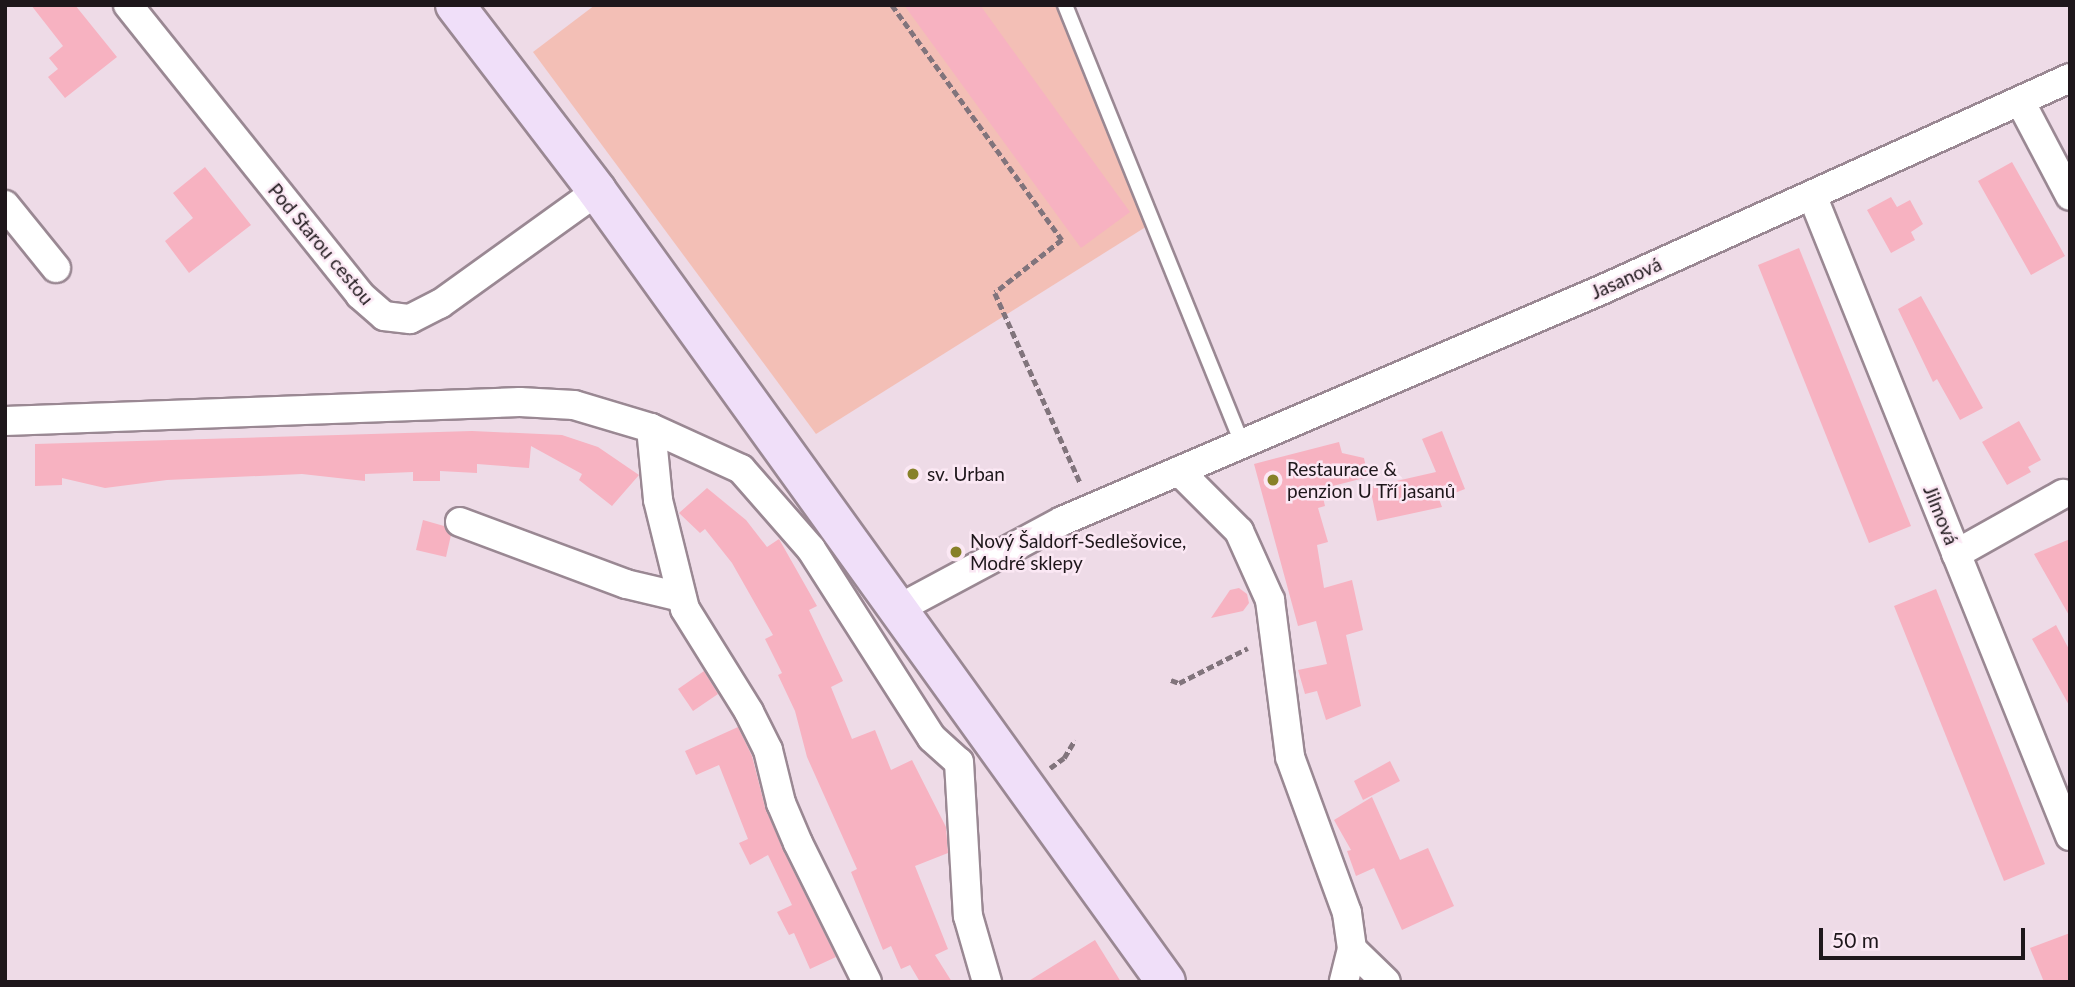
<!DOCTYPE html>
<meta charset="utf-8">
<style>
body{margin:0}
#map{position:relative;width:2075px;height:987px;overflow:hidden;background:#eedbe7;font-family:Lato,sans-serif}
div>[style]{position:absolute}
.green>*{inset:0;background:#f3bfb6}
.building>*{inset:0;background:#f7b2c1}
.path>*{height:4.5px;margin-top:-2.25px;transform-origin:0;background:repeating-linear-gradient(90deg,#81747c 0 7px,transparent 0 10.5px)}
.roads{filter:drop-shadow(2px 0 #9a8893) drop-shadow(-2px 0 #9a8893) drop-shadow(0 2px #9a8893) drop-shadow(0 -2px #9a8893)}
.lane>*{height:14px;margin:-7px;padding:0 7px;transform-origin:7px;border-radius:7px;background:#fff}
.street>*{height:28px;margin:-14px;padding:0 14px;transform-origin:14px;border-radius:14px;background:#fff}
.secondary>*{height:38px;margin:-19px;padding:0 19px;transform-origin:19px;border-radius:19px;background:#f0dff9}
.dots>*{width:19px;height:19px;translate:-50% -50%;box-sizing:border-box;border:4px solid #fbe8f4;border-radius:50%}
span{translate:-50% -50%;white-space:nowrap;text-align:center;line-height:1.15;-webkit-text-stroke:5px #fbe8f4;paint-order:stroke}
.street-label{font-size:19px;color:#1e171b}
.poi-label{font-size:19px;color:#1e171b}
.left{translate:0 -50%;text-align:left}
.frame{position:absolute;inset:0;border:7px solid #1e171b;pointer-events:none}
.scale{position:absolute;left:1819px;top:928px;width:206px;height:32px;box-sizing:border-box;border:4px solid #1e171b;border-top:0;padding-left:9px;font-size:21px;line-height:24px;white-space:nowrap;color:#1e171b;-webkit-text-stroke:5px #fbe8f4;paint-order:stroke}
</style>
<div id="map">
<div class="green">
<div style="clip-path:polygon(595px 5px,1072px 5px,1160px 218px,816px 434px,533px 52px)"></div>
</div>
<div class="building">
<div style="clip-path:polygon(31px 5px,75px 5px,117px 57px,65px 98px,48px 77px,58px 69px,49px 58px,63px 46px)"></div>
<div style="clip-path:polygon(904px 5px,980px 5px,1130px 212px,1081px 248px)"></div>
<div style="clip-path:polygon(2012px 162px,2065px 256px,2031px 275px,1978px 181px)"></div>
<div style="clip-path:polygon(205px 167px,251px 225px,189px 273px,165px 241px,193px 218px,173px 193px)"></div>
<div style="clip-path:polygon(1891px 197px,1897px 207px,1910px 200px,1923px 224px,1911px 232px,1915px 240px,1891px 253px,1867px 210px)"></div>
<div style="clip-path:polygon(1799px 248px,1911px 526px,1869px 543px,1758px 265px)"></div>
<div style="clip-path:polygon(1921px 296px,1983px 408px,1960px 420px,1937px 379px,1933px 382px,1898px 309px)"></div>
<div style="clip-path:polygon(2019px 421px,2041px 460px,2028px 467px,2031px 472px,2007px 485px,1982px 442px)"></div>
<div style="clip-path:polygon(472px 431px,562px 435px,598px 447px,639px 475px,612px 506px,579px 480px,582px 474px,531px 446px,529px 468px,477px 464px,477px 473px,440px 471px,440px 481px,413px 481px,413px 472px,365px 474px,365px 481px,302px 474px,167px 480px,105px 488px,62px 478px,62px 485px,35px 486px,35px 444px)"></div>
<div style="clip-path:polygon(1442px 431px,1465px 489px,1439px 499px,1442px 507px,1377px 521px,1370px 487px,1436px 472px,1422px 439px)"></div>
<div style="clip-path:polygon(1339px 442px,1342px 453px,1364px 458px,1368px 477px,1321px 489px,1325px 506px,1318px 508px,1328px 542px,1317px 545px,1324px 588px,1352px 580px,1363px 630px,1346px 635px,1361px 706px,1326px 720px,1317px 691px,1305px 694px,1298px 670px,1327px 664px,1316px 621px,1298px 626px,1254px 464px)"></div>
<div style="clip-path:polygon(707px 488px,746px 520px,767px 547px,779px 539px,817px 606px,809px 610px,843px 681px,831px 687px,852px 739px,875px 730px,891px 770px,912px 760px,946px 827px,948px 853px,915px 866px,948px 949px,935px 955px,952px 982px,920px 982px,910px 965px,901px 969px,891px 946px,883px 950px,851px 872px,857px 869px,807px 757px,795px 711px,778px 675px,782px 673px,765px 639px,773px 635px,732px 563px,705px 529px,700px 533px,679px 513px)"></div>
<div style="clip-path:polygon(423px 520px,444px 526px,451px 535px,446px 557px,416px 550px)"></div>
<div style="clip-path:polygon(2070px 539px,2070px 617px,2034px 554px)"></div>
<div style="clip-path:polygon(1239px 588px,1247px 594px,1249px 603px,1243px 611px,1211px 618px,1230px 590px)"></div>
<div style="clip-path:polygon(1936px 589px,2045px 864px,2004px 881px,1894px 606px)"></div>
<div style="clip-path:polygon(2056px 625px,2070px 651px,2070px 707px,2032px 639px)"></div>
<div style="clip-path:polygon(704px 671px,718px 694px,693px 711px,678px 689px)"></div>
<div style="clip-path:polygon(738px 727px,752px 756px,765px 807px,783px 850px,836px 957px,810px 969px,794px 933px,789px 935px,777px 912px,792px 905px,768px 855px,750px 865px,739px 843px,748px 839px,719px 765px,696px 775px,685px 751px)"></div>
<div style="clip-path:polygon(1390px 761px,1400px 781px,1363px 800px,1354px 781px)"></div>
<div style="clip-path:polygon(1372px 797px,1400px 860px,1428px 848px,1454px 906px,1402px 930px,1374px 868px,1356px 876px,1347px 851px,1351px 850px,1334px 820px)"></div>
<div style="clip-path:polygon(2070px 933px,2070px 982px,2044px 982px,2030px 948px)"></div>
<div style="clip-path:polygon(1095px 940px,1121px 982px,1027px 982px)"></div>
</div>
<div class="path">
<div style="left:892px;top:5px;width:290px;rotate:54.1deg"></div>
<div style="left:1062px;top:240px;width:85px;rotate:141.7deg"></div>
<div style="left:995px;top:293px;width:209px;rotate:65.8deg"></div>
<div style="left:1171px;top:680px;width:9px;rotate:21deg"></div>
<div style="left:1179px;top:683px;width:77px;rotate:-26.9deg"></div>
<div style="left:1050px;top:768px;width:17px;rotate:-36deg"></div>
<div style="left:1064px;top:758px;width:21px;rotate:-59deg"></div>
</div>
<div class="roads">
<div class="lane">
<div style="left:1065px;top:5px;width:476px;rotate:68deg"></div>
</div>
<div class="street">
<div style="left:128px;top:5px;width:371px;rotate:51.3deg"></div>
<div style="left:360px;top:295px;width:32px;rotate:41deg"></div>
<div style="left:384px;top:316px;width:26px;rotate:7deg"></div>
<div style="left:410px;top:319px;width:34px;rotate:-27deg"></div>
<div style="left:440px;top:304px;width:193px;rotate:-35.7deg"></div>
<div style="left:2020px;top:101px;width:107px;rotate:62.2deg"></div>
<div style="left:1812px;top:195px;width:691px;rotate:68.08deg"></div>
<div style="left:5px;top:205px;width:81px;rotate:51deg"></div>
<div style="left:5px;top:421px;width:515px;rotate:-2.11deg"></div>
<div style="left:520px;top:402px;width:54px;rotate:3.2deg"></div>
<div style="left:574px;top:405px;width:80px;rotate:16.6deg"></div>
<div style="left:651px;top:428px;width:99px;rotate:24.5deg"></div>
<div style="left:741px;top:469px;width:106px;rotate:48.8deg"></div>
<div style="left:811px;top:549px;width:224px;rotate:57.4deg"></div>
<div style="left:932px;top:738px;width:36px;rotate:42deg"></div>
<div style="left:651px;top:428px;width:72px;rotate:84.4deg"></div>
<div style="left:658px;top:500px;width:112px;rotate:76.1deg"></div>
<div style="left:685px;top:609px;width:121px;rotate:58.1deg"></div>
<div style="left:749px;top:712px;width:42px;rotate:63.4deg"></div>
<div style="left:768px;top:750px;width:55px;rotate:76.2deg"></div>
<div style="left:781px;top:803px;width:43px;rotate:67deg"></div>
<div style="left:798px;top:843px;width:155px;rotate:63.6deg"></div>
<div style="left:1179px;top:471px;width:85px;rotate:45deg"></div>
<div style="left:1239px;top:531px;width:76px;rotate:65.8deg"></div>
<div style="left:1270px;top:600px;width:158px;rotate:82.7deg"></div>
<div style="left:1290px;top:757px;width:166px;rotate:69.9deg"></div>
<div style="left:1347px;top:913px;width:36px;rotate:82deg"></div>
<div style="left:1352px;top:949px;width:34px;rotate:104deg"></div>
<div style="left:460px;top:522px;width:177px;rotate:20.5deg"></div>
<div style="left:626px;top:584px;width:57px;rotate:13.3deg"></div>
<div style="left:1956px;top:554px;width:123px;rotate:-29.3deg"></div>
<div style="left:898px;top:609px;width:186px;rotate:-28.2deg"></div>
<div style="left:1062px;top:521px;width:584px;rotate:-23.19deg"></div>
<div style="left:1599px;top:291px;width:517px;rotate:-24.33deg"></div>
<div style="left:959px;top:762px;width:154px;rotate:86.7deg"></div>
<div style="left:968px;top:916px;width:69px;rotate:73.9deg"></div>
<div style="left:1352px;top:949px;width:47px;rotate:44.1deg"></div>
</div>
<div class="secondary">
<div style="left:455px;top:5px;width:234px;rotate:52.6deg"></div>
<div style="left:597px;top:191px;width:974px;rotate:54.27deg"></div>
</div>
</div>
<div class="dots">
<div style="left:913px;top:474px;background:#878129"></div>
<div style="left:1273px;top:480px;background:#878129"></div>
<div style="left:956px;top:552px;background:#878129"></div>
</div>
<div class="street-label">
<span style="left:321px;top:244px;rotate:50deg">Pod Starou cestou</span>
<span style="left:1626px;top:278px;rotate:-24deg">Jasanová</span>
<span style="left:1941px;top:515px;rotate:68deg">Jilmová</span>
</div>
<div class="poi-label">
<span class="left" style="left:1287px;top:480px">Restaurace &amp;<br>penzion U Tří jasanů</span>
<span class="left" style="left:927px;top:474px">sv. Urban</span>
<span class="left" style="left:970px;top:552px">Nový Šaldorf-Sedlešovice,<br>Modré sklepy</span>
</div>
<div class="frame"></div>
<div class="scale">50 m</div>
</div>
